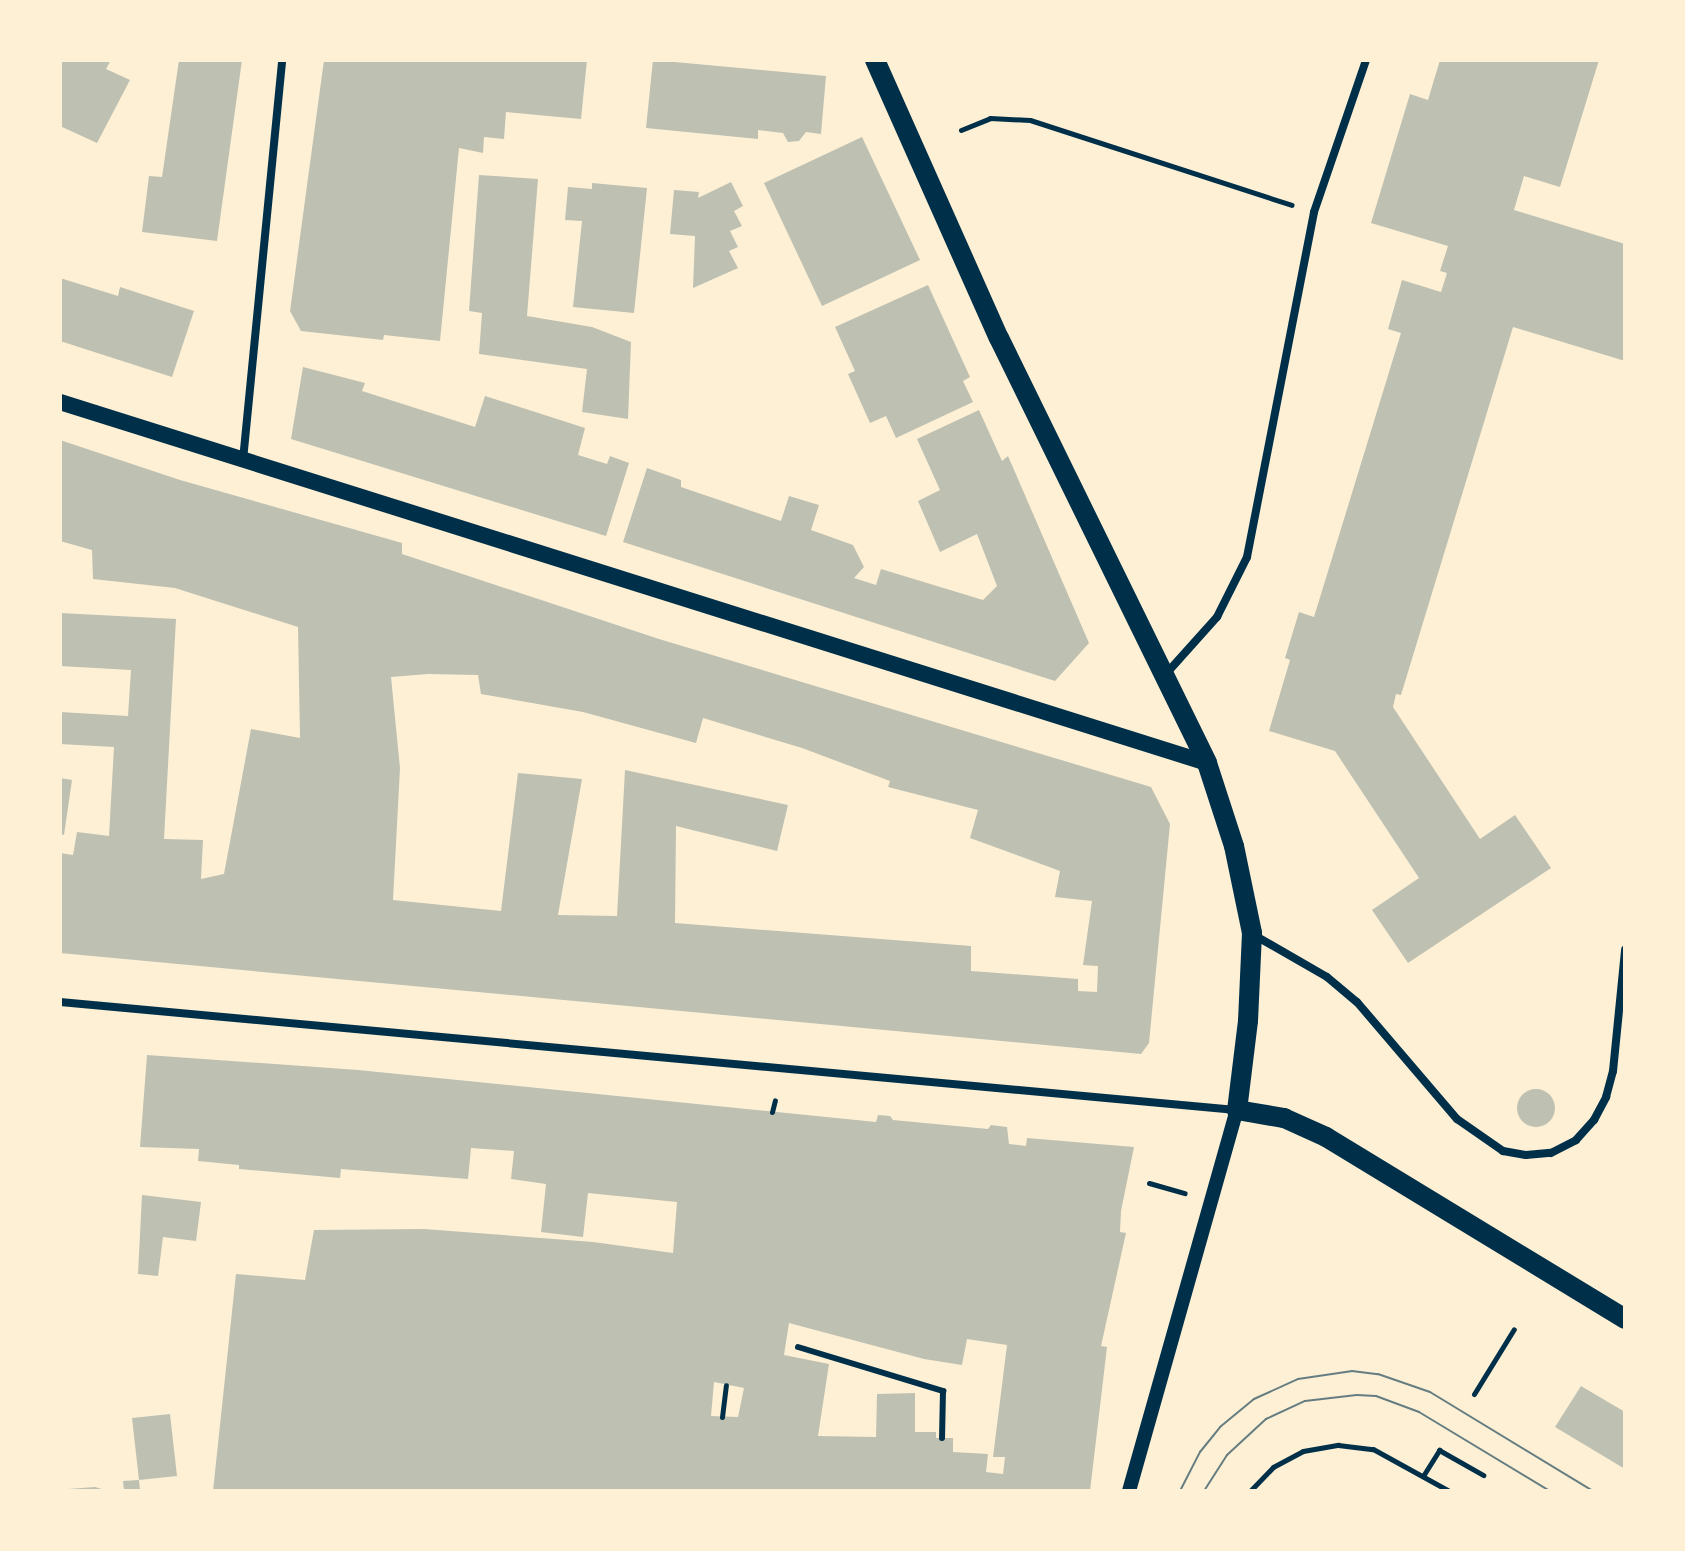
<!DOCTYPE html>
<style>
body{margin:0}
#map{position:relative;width:1685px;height:1551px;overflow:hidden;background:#fdf0d5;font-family:Helvetica,sans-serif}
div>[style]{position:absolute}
.building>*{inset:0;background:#bec0b2}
.round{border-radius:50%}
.path>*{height:5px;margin:-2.5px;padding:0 2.5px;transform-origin:2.5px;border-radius:2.5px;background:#003049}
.service>*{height:6px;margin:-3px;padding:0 3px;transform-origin:3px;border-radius:3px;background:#003049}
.minor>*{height:8px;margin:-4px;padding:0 4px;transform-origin:4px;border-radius:4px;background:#003049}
.tertiary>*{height:14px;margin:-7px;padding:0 7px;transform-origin:7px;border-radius:7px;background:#003049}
.secondary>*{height:16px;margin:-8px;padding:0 8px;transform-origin:8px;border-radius:8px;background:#003049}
.primary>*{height:20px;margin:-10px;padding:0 10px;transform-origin:10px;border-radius:10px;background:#003049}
.tram>*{height:2px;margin:-1px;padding:0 1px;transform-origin:1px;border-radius:1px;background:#657d81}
span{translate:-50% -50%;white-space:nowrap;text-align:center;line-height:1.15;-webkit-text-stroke:6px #fdf0d5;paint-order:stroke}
.frame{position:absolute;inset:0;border:62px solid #fdf0d5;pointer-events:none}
</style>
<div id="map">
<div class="building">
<div style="clip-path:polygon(60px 60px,111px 60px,106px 69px,130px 80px,97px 143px,60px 126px)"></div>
<div style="clip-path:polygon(179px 60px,242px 60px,217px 241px,142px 232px,149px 176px,162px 177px)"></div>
<div style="clip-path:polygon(324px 60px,587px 60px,581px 119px,506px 112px,504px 139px,484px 137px,483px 153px,459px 148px,440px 341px,384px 335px,383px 340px,301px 331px,290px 311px)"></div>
<div style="clip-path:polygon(653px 60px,826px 76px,821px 134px,806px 132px,799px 141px,788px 142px,783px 133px,758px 130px,758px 139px,646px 128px)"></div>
<div style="clip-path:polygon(1440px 60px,1599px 60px,1560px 187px,1524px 176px,1514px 210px,1625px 244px,1625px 361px,1513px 327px,1401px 695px,1396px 694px,1393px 707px,1480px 839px,1515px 815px,1551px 868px,1408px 963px,1372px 910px,1419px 878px,1335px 751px,1269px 731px,1290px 660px,1285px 658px,1299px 612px,1314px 617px,1401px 333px,1388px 329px,1402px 280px,1441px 292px,1447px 273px,1440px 271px,1448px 246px,1371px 223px,1410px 94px,1428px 100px)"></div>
<div style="clip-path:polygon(862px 137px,920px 260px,822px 306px,764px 183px)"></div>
<div style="clip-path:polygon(479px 175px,538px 179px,527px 316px,592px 327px,631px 342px,628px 419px,582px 412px,587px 369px,479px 354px,482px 313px,469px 311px)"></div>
<div style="clip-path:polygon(731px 182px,743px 206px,734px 211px,742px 226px,730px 231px,738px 247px,729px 251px,738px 268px,693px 288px,695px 236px,670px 234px,674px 190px,699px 192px,698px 198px)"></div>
<div style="clip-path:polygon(592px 183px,647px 188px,634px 313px,573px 307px,582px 221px,565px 220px,568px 187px,592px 189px)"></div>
<div style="clip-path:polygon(60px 278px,118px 296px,120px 287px,194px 311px,172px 377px,60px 341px)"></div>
<div style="clip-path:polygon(928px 285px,970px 377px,963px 381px,973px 402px,896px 438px,886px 416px,870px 423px,848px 374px,855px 371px,835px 327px)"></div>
<div style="clip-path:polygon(303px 367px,365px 383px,362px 391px,475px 427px,485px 396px,585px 428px,578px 455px,607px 464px,610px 456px,629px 463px,606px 536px,291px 439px)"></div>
<div style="clip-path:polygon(979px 410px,1002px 461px,1008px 456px,1089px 643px,1055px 681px,623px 542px,647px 468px,681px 480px,681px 487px,781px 521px,789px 496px,819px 505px,811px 530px,853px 545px,864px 567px,854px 578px,876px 585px,881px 569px,983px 600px,997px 586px,977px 534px,940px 552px,918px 501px,940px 490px,917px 439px)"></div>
<div style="clip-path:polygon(evenodd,60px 440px,180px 480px,402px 543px,402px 554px,659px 639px,1151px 787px,1170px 824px,1149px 1043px,1141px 1054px,60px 953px,60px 853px,73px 855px,77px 832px,109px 836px,114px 747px,60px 744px,60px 712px,128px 716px,131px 670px,60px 666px,60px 613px,176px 619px,164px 839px,203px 840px,201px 879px,224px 874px,251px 729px,300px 738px,298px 627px,175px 588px,93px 579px,92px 550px,60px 541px,60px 440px,428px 674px,478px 675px,481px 694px,583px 712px,696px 743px,703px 718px,802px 748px,890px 781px,888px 787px,978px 810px,970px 838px,1060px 871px,1055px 897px,1092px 901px,1083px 965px,1098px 966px,1097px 992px,1078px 991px,1078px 979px,971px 971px,971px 946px,675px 923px,676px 826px,777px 851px,788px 805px,625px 770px,617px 916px,558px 915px,582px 779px,518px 773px,501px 911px,393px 900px,400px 768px,391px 677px,428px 674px)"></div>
<div style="clip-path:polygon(60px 778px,72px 780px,64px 835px,60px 834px)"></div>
<div style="clip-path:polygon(evenodd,147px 1055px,358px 1070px,876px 1122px,878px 1115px,890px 1116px,893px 1120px,988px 1129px,991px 1125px,1007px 1127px,1009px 1144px,1026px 1146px,1027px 1138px,1134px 1147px,1121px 1211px,1120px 1232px,1126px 1233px,1101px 1346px,1107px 1347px,1090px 1491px,213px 1491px,236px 1274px,305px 1280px,314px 1230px,424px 1229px,593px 1242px,673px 1253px,677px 1202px,588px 1193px,583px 1237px,541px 1232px,546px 1184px,511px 1179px,514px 1151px,471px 1148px,468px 1179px,341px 1169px,340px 1178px,239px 1169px,239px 1165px,198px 1161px,199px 1149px,140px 1147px,147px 1055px,789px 1323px,924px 1359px,962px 1365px,967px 1339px,1007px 1345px,993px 1457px,1005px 1457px,1003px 1474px,986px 1472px,988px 1454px,953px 1452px,953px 1438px,936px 1438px,936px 1432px,915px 1432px,915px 1393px,877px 1394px,876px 1437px,818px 1436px,829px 1364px,784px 1355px,789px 1323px,147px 1055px,714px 1382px,744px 1388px,738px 1417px,711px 1416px,714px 1382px)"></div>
<div class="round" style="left:1517px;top:1089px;width:38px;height:38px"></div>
<div style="clip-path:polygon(142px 1195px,201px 1202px,196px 1241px,163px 1237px,158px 1276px,138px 1274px)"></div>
<div style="clip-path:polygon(1581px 1386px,1625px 1412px,1625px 1469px,1555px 1427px)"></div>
<div style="clip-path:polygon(170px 1414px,177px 1476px,139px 1480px,132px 1418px)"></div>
<div style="clip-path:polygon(139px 1480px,140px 1491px,124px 1491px,123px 1481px)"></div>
<div style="clip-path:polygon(95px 1487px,108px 1491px,68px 1491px,68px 1489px)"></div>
</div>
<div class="path">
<div style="left:961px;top:130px;width:31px;rotate:-22deg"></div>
<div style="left:990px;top:118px;width:40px;rotate:2.9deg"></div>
<div style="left:1030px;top:120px;width:275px;rotate:18deg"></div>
<div style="left:772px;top:1112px;width:12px;rotate:-76deg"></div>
<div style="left:1149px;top:1183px;width:37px;rotate:16deg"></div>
<div style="left:1474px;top:1394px;width:76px;rotate:-58.4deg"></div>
<div style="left:722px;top:1417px;width:32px;rotate:-83deg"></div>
<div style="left:1423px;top:1476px;width:31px;rotate:-58deg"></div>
<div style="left:1439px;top:1450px;width:51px;rotate:29.6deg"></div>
<div style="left:1250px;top:1491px;width:33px;rotate:-46deg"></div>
<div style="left:1273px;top:1467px;width:34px;rotate:-28deg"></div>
<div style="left:1303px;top:1451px;width:36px;rotate:-10deg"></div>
<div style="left:1338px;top:1445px;width:35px;rotate:7deg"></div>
<div style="left:1373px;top:1449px;width:87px;rotate:28.9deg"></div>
</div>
<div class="service">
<div style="left:798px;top:1347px;width:152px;rotate:16.9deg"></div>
<div style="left:943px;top:1391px;width:47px;rotate:91.2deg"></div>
</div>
<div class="minor">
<div style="left:243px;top:460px;width:402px;rotate:-84.4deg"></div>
<div style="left:1165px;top:675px;width:78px;rotate:-48.1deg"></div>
<div style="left:1217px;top:617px;width:67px;rotate:-63.4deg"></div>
<div style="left:1247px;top:557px;width:351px;rotate:-79deg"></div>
<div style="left:1314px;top:212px;width:161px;rotate:-71.1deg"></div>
<div style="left:1254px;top:935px;width:84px;rotate:29.9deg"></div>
<div style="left:1327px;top:977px;width:39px;rotate:40deg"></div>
<div style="left:1357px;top:1002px;width:154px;rotate:49.5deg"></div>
<div style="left:1457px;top:1119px;width:56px;rotate:34.8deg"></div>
<div style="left:1503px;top:1151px;width:23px;rotate:10deg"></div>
<div style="left:1526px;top:1155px;width:25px;rotate:-5deg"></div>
<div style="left:1551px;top:1153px;width:28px;rotate:-27deg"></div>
<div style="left:1576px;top:1140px;width:27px;rotate:-48deg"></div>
<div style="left:1594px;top:1120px;width:26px;rotate:-62deg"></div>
<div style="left:1606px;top:1097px;width:27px;rotate:-75deg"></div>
<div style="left:1613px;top:1071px;width:122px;rotate:-84.3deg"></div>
<div style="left:60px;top:1002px;width:1181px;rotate:5.25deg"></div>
</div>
<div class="tertiary">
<div style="left:1129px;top:1491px;width:396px;rotate:-74.2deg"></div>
</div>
<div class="secondary">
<div style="left:60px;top:402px;width:1202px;rotate:17.47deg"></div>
</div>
<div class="primary">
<div style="left:875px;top:60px;width:304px;rotate:66deg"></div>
<div style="left:999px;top:338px;width:473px;rotate:63.9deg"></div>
<div style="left:1207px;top:763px;width:87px;rotate:72deg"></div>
<div style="left:1234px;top:846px;width:89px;rotate:78.3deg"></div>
<div style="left:1252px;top:933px;width:88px;rotate:92.6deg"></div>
<div style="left:1248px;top:1021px;width:90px;rotate:97deg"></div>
<div style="left:1237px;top:1110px;width:48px;rotate:9.7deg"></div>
<div style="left:1284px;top:1118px;width:46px;rotate:24.3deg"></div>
<div style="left:1326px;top:1137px;width:350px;rotate:31.3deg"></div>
</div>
<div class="tram">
<div style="left:1180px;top:1491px;width:44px;rotate:-62.9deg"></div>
<div style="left:1200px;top:1452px;width:32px;rotate:-51deg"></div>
<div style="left:1220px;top:1427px;width:44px;rotate:-39.5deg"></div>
<div style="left:1254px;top:1399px;width:48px;rotate:-24.4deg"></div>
<div style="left:1298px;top:1379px;width:55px;rotate:-8.4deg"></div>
<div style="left:1352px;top:1371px;width:26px;rotate:7deg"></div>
<div style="left:1378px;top:1374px;width:55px;rotate:19.1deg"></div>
<div style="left:1430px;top:1392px;width:191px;rotate:31.3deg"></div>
<div style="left:1204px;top:1491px;width:43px;rotate:-57.4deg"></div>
<div style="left:1227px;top:1455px;width:53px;rotate:-42.7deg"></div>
<div style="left:1266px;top:1419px;width:43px;rotate:-24.8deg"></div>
<div style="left:1305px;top:1401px;width:52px;rotate:-6.6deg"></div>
<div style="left:1357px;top:1395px;width:19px;rotate:3deg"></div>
<div style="left:1376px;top:1396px;width:46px;rotate:20.4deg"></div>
<div style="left:1419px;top:1412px;width:153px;rotate:31.1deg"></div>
</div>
<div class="frame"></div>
</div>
